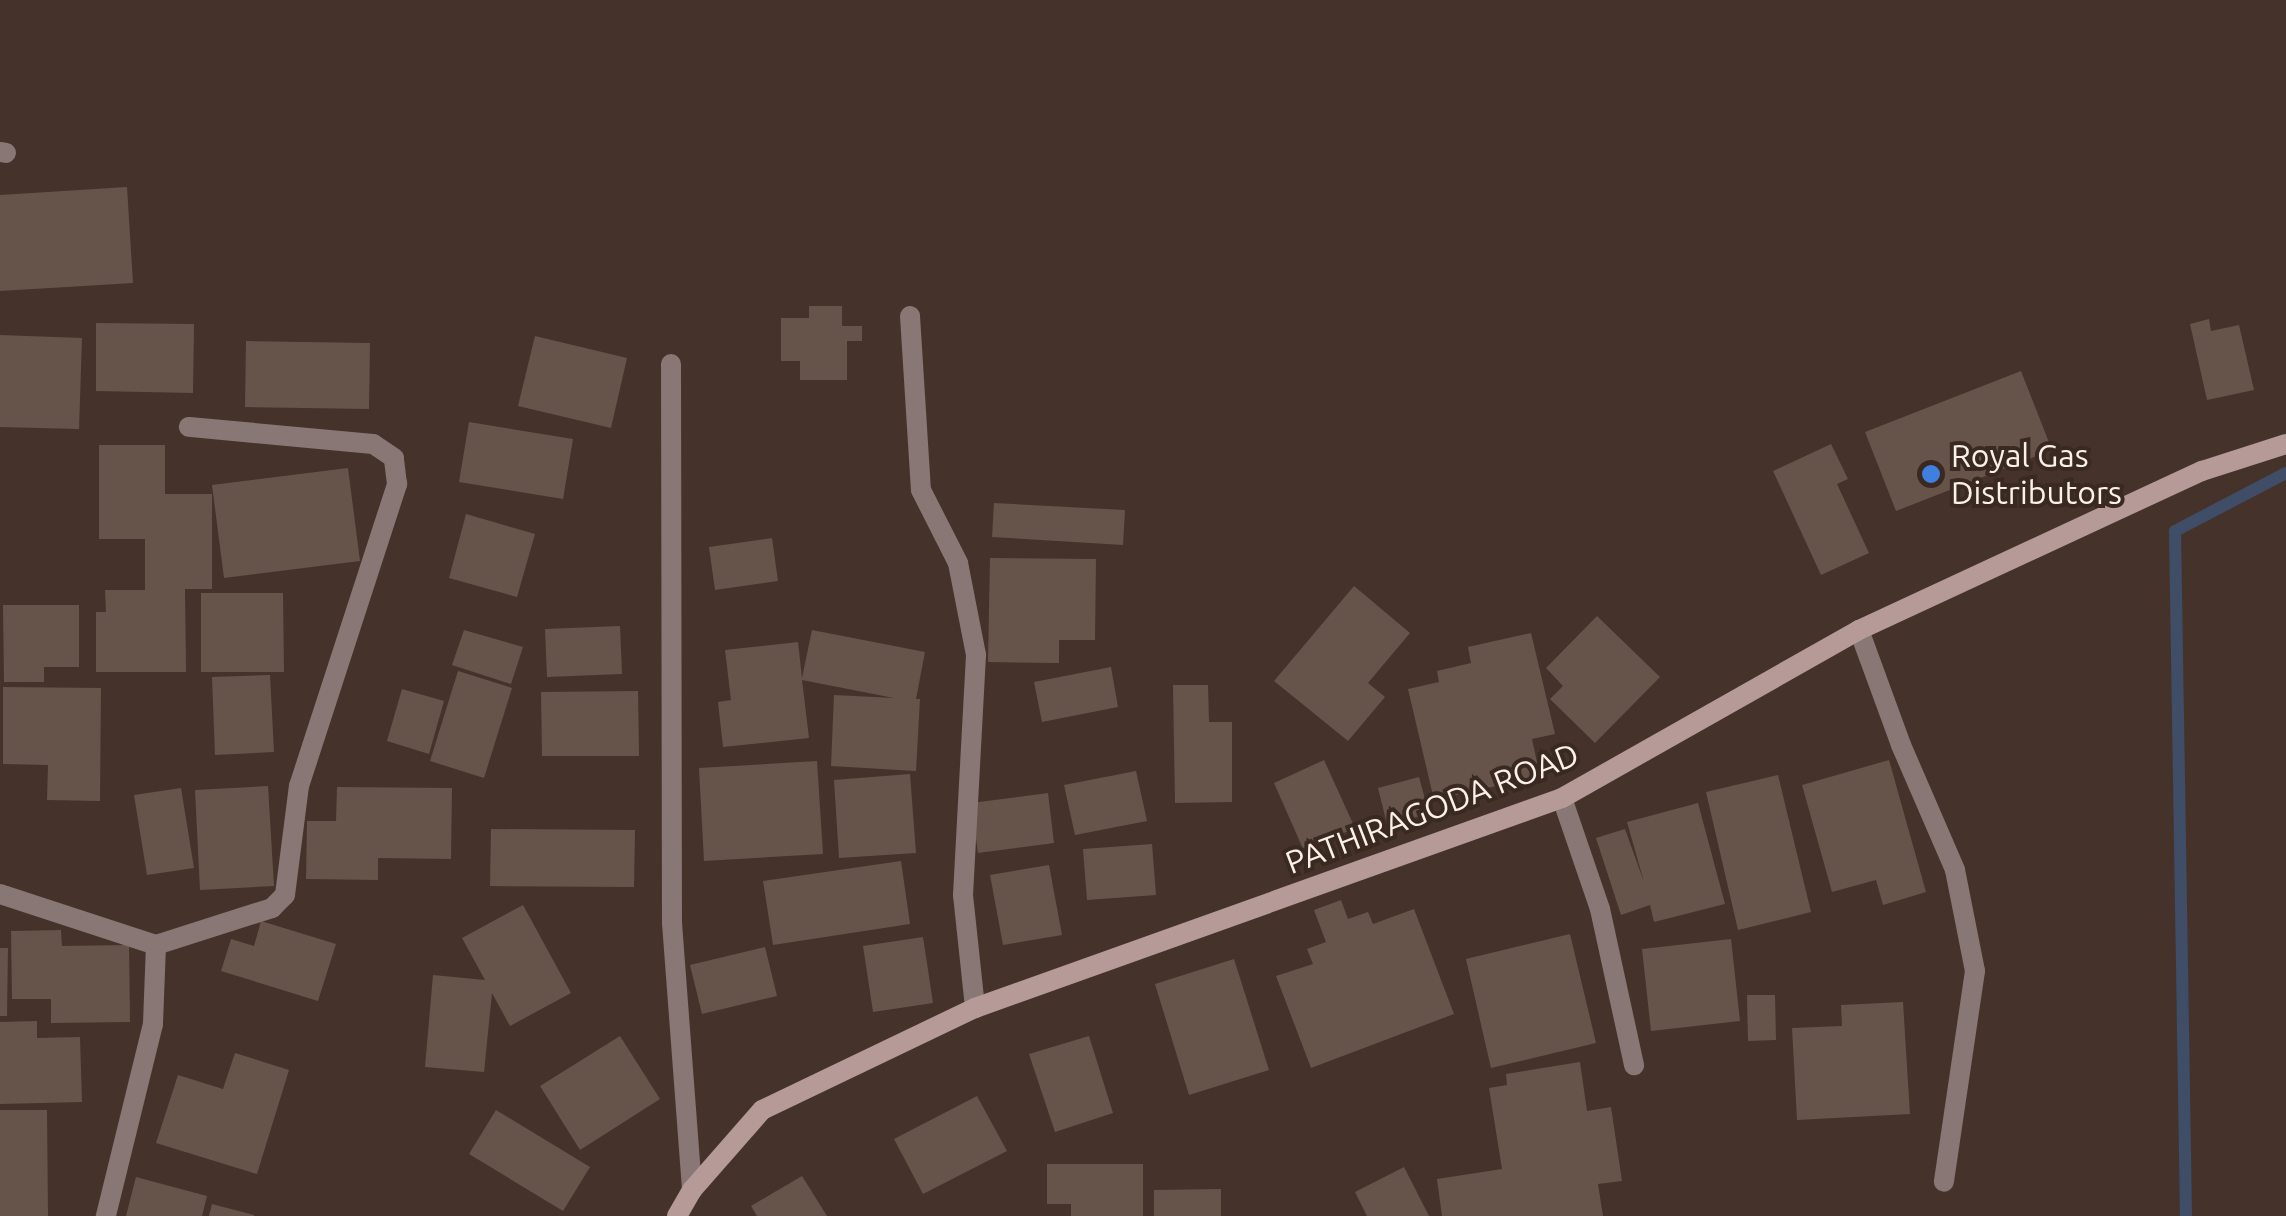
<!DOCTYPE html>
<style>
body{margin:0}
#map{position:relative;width:2286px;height:1216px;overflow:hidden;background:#45332b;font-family:Ubuntu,sans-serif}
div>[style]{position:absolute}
.stream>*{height:12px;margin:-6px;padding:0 6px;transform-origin:6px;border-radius:6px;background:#404d67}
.building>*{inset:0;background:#66534a}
.street>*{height:20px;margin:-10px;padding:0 10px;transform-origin:10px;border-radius:10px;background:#887775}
.secondary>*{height:20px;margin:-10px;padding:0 10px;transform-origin:10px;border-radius:10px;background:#b59a98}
.dots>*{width:28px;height:28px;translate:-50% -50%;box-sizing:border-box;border:5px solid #3a2921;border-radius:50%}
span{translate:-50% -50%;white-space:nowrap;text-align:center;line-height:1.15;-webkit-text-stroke:8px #3a2921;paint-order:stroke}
.poi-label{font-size:32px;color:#fbf0ea}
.left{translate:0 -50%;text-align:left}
.street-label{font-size:32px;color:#fbf0ea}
</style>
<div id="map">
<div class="stream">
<div style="left:2186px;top:1216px;width:685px;rotate:-90.92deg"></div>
<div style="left:2175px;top:531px;width:125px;rotate:-27.6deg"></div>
</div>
<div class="building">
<div style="clip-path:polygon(127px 187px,133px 283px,0 291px,0 195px)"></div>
<div style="clip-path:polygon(809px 306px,842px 306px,842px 326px,862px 326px,862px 341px,847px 341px,847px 380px,800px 380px,800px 361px,781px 361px,781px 318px,809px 318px)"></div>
<div style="clip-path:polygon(2209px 319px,2211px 331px,2239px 325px,2254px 390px,2207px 400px,2190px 324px)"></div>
<div style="clip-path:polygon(96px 323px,194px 324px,193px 393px,96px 391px)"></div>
<div style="clip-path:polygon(0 335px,82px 338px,79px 429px,0 427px)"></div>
<div style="clip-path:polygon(535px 336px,627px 358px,611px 428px,518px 406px)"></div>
<div style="clip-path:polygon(246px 341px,370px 343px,369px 409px,245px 407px)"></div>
<div style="clip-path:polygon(2021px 371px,2052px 450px,1896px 511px,1865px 432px)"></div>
<div style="clip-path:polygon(469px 422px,573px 439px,563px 499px,459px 482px)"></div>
<div style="clip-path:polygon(1831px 444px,1848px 479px,1837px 484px,1869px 553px,1821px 575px,1773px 471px)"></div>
<div style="clip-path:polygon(99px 445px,165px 445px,165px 494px,212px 494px,212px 589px,185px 589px,186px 672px,96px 672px,96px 612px,106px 612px,105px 590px,145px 590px,145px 539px,99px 539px)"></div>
<div style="clip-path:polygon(348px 468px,360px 561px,224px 578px,212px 485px)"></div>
<div style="clip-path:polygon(994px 503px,1125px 510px,1123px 545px,992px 537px)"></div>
<div style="clip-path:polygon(466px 514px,535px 534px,517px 597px,449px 578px)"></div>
<div style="clip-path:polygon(772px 538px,778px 581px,715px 590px,709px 547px)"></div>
<div style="clip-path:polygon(990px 558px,1096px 559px,1095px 640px,1059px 640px,1059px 663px,988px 662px)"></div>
<div style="clip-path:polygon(1354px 586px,1410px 633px,1368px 683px,1385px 697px,1348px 741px,1274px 681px)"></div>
<div style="clip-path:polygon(201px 593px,283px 593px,284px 672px,201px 672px)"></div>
<div style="clip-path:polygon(3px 605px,79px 605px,79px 667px,44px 667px,44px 682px,4px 682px)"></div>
<div style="clip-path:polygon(1597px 616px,1660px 677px,1595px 743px,1550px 699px,1563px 686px,1546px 668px)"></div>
<div style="clip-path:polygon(620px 626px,622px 674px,547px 677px,545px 629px)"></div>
<div style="clip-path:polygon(464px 630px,523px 647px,511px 684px,452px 665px)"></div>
<div style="clip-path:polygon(812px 630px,925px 652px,916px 699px,920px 699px,916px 771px,831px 766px,834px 695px,894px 698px,802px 680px,809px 738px,723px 747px,718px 702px,731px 700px,725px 650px,798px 642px,802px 678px)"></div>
<div style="clip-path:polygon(1531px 633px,1555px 734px,1532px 739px,1540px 776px,1434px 800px,1408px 689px,1439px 682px,1437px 671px,1471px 663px,1468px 647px)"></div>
<div style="clip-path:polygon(1111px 667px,1118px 707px,1042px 722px,1034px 682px)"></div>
<div style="clip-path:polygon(458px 671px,512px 688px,484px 778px,430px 761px)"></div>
<div style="clip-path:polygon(270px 675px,274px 752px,215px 755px,212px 677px)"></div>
<div style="clip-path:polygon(1173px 685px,1208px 685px,1209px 722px,1232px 722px,1232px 802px,1175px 803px)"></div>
<div style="clip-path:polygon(3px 687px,101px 688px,100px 801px,47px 800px,48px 765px,3px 764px)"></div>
<div style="clip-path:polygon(402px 689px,444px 701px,429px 754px,387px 741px)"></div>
<div style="clip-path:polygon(638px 691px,639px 756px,542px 756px,541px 692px)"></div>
<div style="clip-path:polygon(1324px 760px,1355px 828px,1304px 851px,1274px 783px)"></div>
<div style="clip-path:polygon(1889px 760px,1926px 892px,1883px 905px,1876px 880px,1832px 892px,1802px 785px)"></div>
<div style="clip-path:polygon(817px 761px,823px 854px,704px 861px,699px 768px)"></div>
<div style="clip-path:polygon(1136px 771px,1147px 821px,1075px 835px,1064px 785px)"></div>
<div style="clip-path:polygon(910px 774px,916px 853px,839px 858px,834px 780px)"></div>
<div style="clip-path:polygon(1778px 775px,1811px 912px,1738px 930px,1706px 792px)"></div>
<div style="clip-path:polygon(1419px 777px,1429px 814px,1387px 824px,1378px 788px)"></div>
<div style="clip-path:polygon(268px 786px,274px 886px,200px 890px,195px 790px)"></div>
<div style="clip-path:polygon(337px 787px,452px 788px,451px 859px,378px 858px,378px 880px,306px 879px,307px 821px,336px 821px)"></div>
<div style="clip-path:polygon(181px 788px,194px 868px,147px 875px,134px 795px)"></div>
<div style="clip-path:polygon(1048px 793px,1054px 843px,978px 853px,971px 803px)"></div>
<div style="clip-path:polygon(1698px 803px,1725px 904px,1654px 922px,1650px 905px,1621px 915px,1596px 838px,1625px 829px,1644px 882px,1627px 822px)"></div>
<div style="clip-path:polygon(491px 829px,635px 830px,634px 887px,490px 886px)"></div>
<div style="clip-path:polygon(1152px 844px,1156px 895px,1087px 900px,1083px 849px)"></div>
<div style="clip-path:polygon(901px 861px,910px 924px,773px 945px,763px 881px)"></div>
<div style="clip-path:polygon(1049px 865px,1062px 935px,1003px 945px,990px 875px)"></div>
<div style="clip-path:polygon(1341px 900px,1348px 919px,1368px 912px,1373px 924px,1414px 909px,1454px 1014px,1311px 1068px,1276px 976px,1313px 964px,1307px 949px,1326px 942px,1314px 910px)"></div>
<div style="clip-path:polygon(523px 905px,571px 993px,510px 1026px,492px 993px,484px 1072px,425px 1067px,433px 975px,485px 980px,462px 938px)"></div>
<div style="clip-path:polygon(261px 921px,336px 944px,318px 1001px,221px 971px,231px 939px,254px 946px)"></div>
<div style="clip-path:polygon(61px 930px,62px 946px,129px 945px,130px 1022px,51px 1023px,51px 999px,12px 999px,11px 931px)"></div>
<div style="clip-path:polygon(1570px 934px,1596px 1043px,1491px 1068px,1466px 959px)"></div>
<div style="clip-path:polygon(923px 937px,933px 1003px,873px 1012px,863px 946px)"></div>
<div style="clip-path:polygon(1731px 939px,1740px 1021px,1651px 1031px,1642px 949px)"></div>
<div style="clip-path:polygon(765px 947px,777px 996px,702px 1014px,690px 965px)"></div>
<div style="clip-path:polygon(0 948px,8px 948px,7px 1016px,0 1016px)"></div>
<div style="clip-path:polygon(1234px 959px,1269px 1070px,1189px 1095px,1155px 984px)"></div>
<div style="clip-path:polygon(1747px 995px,1775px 995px,1776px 1040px,1748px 1041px)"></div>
<div style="clip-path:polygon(1903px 1002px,1910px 1114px,1797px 1120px,1792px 1028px,1842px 1026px,1841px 1005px)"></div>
<div style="clip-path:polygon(37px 1021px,37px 1038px,80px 1037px,82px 1102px,0 1104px,0 1022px)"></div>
<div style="clip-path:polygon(620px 1036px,660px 1099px,580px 1150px,540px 1086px)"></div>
<div style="clip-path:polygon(1089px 1036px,1113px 1113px,1055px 1132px,1029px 1054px)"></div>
<div style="clip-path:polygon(235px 1053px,289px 1070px,257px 1174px,156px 1143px,178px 1075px,223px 1089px)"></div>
<div style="clip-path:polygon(1580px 1062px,1587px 1111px,1611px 1107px,1622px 1181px,1598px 1184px,1603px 1216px,1442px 1216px,1437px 1179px,1502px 1169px,1489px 1088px,1507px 1085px,1506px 1074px)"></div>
<div style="clip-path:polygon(977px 1096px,1007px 1151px,923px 1194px,894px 1139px)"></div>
<div style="clip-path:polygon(0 1110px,47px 1110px,48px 1216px,0 1216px)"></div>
<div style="clip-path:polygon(496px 1110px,590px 1167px,563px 1211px,469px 1154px)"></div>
<div style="clip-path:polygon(1047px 1164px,1143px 1164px,1143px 1216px,1071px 1216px,1071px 1204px,1047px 1204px)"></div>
<div style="clip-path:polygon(1404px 1167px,1429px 1216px,1367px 1216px,1355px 1192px)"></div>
<div style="clip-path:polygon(802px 1176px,827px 1216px,757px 1216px,751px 1206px)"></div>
<div style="clip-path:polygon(136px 1177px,207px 1196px,202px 1216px,126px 1216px)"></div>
<div style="clip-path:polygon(1221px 1189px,1221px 1216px,1154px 1216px,1154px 1190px)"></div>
<div style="clip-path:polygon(212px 1204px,254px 1215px,254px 1216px,209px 1216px)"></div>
</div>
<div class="street">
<div style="left:0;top:152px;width:6px;rotate:9deg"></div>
<div style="left:910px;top:316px;width:174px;rotate:86.4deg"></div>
<div style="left:921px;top:490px;width:82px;rotate:63.1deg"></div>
<div style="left:958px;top:563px;width:94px;rotate:78.9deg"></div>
<div style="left:976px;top:655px;width:240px;rotate:93.1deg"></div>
<div style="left:963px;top:895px;width:114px;rotate:83.9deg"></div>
<div style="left:671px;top:364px;width:559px;rotate:89.9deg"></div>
<div style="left:672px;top:923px;width:268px;rotate:85.7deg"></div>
<div style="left:1859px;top:630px;width:122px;rotate:69.9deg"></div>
<div style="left:1901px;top:745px;width:136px;rotate:66.6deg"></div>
<div style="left:1955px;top:870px;width:103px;rotate:78.8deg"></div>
<div style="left:1975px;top:971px;width:213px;rotate:98.4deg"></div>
<div style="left:1562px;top:798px;width:117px;rotate:71.1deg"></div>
<div style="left:1600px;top:909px;width:160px;rotate:77.7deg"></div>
<div style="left:0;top:894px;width:164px;rotate:18.1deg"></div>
<div style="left:156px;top:945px;width:79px;rotate:92.2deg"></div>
<div style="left:153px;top:1024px;width:198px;rotate:103.8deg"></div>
<div style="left:156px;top:945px;width:122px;rotate:-17.7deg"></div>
<div style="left:272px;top:908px;width:18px;rotate:-45deg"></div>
<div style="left:285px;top:895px;width:110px;rotate:-82.7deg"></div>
<div style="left:299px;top:786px;width:318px;rotate:-72deg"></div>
<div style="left:397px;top:484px;width:26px;rotate:-97deg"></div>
<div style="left:394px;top:458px;width:25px;rotate:-146deg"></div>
<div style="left:373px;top:444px;width:185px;rotate:-174.7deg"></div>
</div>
<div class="secondary">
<div style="left:677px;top:1216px;width:30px;rotate:-60deg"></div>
<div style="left:692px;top:1190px;width:106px;rotate:-48.8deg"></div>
<div style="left:762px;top:1110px;width:236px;rotate:-25.6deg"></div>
<div style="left:975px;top:1008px;width:623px;rotate:-19.68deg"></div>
<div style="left:1562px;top:798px;width:341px;rotate:-29.5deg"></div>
<div style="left:1859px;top:630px;width:378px;rotate:-24.9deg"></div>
<div style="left:2202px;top:471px;width:88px;rotate:-17.8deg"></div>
</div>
<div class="dots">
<div style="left:1931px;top:474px;background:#3f7fe0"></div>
</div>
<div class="poi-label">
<span class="left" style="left:1951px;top:474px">Royal Gas<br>Distributors</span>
</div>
<div class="street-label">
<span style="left:1432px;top:808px;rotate:-21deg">PATHIRAGODA ROAD</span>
</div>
</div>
